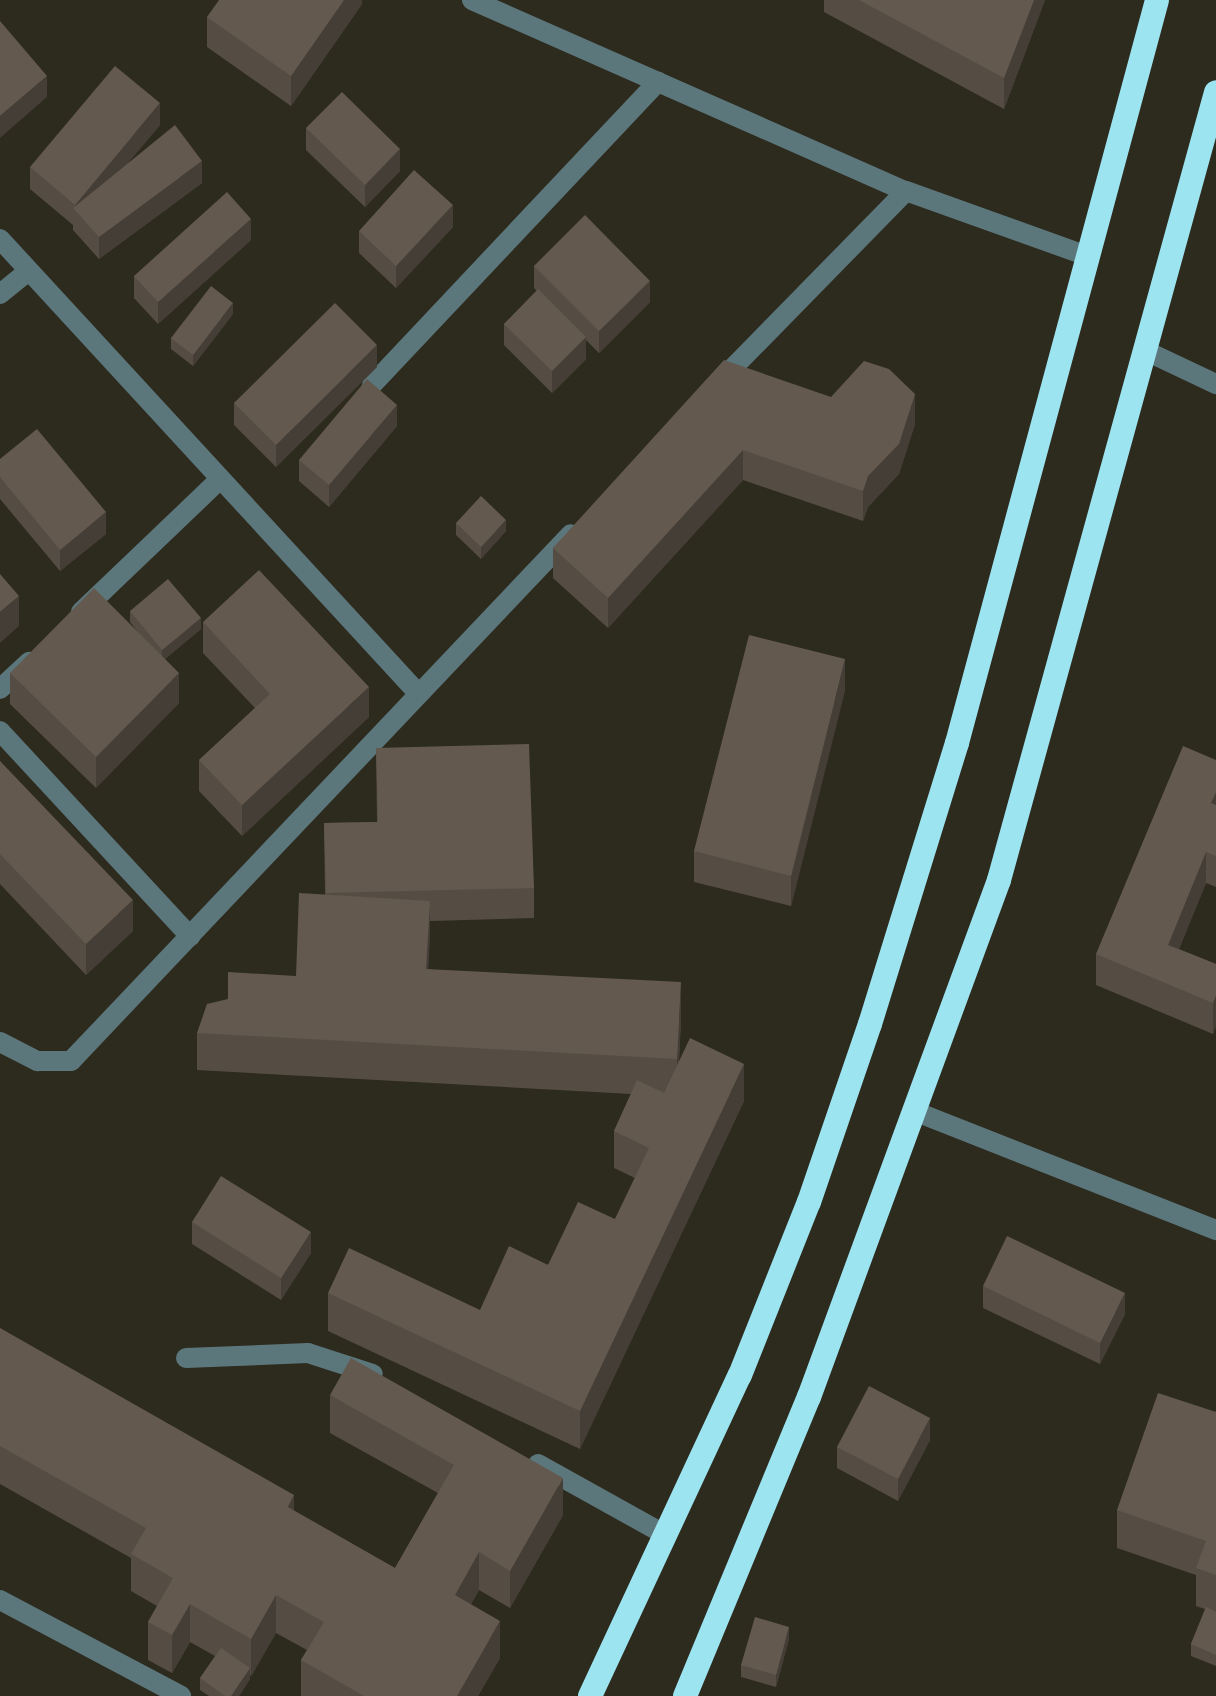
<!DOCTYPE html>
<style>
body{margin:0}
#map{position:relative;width:1216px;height:1696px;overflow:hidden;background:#2d2a1e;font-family:"Public Sans",sans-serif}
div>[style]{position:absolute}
.minor>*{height:20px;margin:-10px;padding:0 10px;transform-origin:10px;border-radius:10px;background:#5c777c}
.highway>*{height:24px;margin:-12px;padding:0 12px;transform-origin:12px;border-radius:12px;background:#9de4f1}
.wall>*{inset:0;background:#554d44}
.shaded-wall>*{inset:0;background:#453e37}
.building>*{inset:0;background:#63594f}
span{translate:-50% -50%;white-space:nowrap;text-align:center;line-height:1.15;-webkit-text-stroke:6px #232015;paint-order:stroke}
</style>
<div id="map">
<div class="minor">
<div style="left:472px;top:0;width:474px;rotate:23.8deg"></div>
<div style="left:906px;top:191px;width:193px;rotate:19.7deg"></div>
<div style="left:0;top:239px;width:616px;rotate:47.37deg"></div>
<div style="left:0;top:294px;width:35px;rotate:-39deg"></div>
<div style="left:1144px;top:350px;width:80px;rotate:25.3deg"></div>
<div style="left:719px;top:382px;width:267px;rotate:-45.6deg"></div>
<div style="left:372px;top:385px;width:417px;rotate:-46.7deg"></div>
<div style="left:81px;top:612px;width:192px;rotate:-43.7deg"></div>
<div style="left:0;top:689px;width:40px;rotate:-43deg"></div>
<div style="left:0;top:731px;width:280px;rotate:47.2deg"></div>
<div style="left:0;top:1042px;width:42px;rotate:27.2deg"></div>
<div style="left:37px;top:1061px;width:34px"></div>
<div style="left:71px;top:1061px;width:726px;rotate:-46.51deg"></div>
<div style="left:914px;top:1111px;width:325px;rotate:21.5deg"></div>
<div style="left:186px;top:1358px;width:122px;rotate:-2.3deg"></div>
<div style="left:308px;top:1353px;width:68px;rotate:17.9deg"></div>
<div style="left:538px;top:1464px;width:144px;rotate:29.1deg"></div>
<div style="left:0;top:1600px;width:205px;rotate:27.9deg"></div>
</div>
<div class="highway">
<div style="left:590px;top:1696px;width:354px;rotate:-65deg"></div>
<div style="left:740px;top:1375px;width:186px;rotate:-68.3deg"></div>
<div style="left:809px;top:1202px;width:188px;rotate:-71.1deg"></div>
<div style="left:870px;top:1024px;width:294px;rotate:-72.8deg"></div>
<div style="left:957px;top:743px;width:769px;rotate:-74.93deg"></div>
<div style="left:685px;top:1696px;width:324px;rotate:-67.5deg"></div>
<div style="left:809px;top:1397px;width:551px;rotate:-69.82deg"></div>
<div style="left:999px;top:880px;width:817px;rotate:-74.6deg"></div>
</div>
<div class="wall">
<div style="clip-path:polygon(362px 0,362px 4px,291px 106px,207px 47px,207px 17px)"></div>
<div style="clip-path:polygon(824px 0,1045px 0,1004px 109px,824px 12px)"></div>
<div style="clip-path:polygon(160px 125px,127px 164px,202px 183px,99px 259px,73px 230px,73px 225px,30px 189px,30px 167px)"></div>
<div style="clip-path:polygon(306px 128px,400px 171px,365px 207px,306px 150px)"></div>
<div style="clip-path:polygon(453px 227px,396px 288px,359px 253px,359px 231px)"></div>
<div style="clip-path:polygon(251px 240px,158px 324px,134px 298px,134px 276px)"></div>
<div style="clip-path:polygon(534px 266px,650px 302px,599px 353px,586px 340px,586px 359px,552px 393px,504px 345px,504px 324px,537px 291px,534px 288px)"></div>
<div style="clip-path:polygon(233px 314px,193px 366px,171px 349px,171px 338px)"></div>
<div style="clip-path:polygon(377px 367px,276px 467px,234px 425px,234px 403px)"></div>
<div style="clip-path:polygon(831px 397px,915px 424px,899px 474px,868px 507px,863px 521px,743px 480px,608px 628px,553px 578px,553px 548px)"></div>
<div style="clip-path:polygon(397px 426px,329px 507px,299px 481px,299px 460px)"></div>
<div style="clip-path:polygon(0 459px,106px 534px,60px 571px,0 499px)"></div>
<div style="clip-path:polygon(456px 523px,506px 531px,481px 559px,456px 535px)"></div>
<div style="clip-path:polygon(130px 611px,201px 629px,165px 659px,179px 703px,96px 788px,10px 704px,10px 673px,137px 631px,130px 622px)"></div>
<div style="clip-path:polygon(203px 622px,369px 717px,242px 836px,199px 791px,199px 760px,255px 708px,203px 653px)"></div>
<div style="clip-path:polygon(845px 690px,791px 906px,694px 882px,694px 851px)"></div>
<div style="clip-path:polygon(376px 748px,534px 888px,534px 918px,430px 921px,428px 969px,681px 1020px,679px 1061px,744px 1101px,580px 1449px,328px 1331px,328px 1293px,480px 1310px,615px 1219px,635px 1178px,614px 1168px,614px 1131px,631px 1094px,197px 1070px,197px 1033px,228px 999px,296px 976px,325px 895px,324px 823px,377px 822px)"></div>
<div style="clip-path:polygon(1216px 760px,1216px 887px,1206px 883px,1179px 949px,1216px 964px,1216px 1026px,1213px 1034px,1096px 985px,1096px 954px)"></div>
<div style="clip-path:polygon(0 761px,133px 931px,86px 975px,0 884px)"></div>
<div style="clip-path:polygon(192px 1222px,311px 1253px,281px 1300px,192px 1244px)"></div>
<div style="clip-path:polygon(983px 1286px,1125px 1314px,1100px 1364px,983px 1308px)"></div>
<div style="clip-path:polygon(0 1328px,294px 1511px,395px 1568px,438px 1493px,330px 1433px,330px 1395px,563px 1515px,510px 1608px,479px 1590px,471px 1604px,500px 1658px,478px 1696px,301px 1696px,301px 1660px,307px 1650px,276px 1633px,250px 1676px,250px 1679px,239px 1696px,209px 1696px,200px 1690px,200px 1678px,215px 1656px,190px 1642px,172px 1673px,148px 1660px,148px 1622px,157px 1606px,131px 1591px,131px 1558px,0 1484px)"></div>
<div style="clip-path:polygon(1216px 1411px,1216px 1666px,1191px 1656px,1191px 1644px,1205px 1609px,1196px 1606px,1196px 1575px,1117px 1548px,1117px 1510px)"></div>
<div style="clip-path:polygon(930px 1440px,898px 1501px,837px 1468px,837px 1447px)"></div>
<div style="clip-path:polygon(789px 1639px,776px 1687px,741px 1677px,741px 1665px)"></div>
</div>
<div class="shaded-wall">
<div style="clip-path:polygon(344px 0,362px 0,362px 4px,291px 106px,291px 76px)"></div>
<div style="clip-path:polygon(1034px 0,1045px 0,1004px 109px,1004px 78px)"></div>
<div style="clip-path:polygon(47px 76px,47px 97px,0 138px,0 116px)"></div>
<div style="clip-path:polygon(160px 103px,160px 125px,82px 218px,75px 209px,75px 205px)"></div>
<div style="clip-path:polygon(400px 149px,400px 171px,365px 207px,365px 185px)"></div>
<div style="clip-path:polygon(202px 161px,202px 183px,99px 259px,99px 237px)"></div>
<div style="clip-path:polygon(453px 205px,453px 227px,396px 288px,396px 266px)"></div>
<div style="clip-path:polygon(251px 219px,251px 240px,158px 324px,158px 302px)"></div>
<div style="clip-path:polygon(650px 281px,650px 302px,599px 353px,599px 331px)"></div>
<div style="clip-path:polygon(233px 303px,233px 314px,193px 366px,193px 355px)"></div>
<div style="clip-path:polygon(586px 337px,586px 359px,552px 393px,552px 371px)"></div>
<div style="clip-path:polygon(377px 345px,377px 367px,276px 467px,276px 445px)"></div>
<div style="clip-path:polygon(915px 394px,915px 424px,899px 474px,868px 507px,863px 521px,863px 491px,868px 476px)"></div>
<div style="clip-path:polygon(397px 405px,397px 426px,329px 507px,329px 485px)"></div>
<div style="clip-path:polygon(743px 450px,743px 480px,608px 628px,608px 598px)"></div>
<div style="clip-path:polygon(106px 512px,106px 534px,60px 571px,60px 550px)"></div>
<div style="clip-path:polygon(506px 520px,506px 531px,481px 559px,481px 547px)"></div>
<div style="clip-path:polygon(19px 596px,19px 626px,0 643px,0 612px)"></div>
<div style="clip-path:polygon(201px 618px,201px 629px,162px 661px,162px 650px)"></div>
<div style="clip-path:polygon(845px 659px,845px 690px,791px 906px,791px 876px)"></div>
<div style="clip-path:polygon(179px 673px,179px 703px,96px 788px,96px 757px)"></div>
<div style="clip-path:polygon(369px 687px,369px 717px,242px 836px,242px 805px)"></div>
<div style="clip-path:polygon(1216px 792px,1216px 822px,1211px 803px)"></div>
<div style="clip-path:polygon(1206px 852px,1206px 883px,1168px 975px,1168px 945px)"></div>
<div style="clip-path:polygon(133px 900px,133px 931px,86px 975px,86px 944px)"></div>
<div style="clip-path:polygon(430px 901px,430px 938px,426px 1006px,426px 969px)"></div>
<div style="clip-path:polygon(681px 982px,681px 1020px,677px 1096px,677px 1059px)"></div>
<div style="clip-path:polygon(1216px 995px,1216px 1026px,1213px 1034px,1213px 1003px)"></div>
<div style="clip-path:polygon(744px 1064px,744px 1101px,580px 1449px,580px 1411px)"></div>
<div style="clip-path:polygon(311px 1232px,311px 1253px,281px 1300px,281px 1278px)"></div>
<div style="clip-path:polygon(1125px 1293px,1125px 1314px,1100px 1364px,1100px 1343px)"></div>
<div style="clip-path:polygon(930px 1418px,930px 1440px,898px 1501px,898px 1479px)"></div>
<div style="clip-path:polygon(563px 1478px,563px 1515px,510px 1608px,510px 1571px)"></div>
<div style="clip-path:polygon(294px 1495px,294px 1532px,288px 1507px)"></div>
<div style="clip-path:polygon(479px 1552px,479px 1590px,455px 1632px,455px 1595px)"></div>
<div style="clip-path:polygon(276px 1595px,276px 1633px,251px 1677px,251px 1639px)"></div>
<div style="clip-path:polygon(190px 1604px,190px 1642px,172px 1673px,172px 1635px)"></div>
<div style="clip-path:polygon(500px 1621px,500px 1658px,478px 1696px,457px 1696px)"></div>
<div style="clip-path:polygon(789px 1627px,789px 1639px,776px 1687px,776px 1675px)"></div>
<div style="clip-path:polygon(250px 1668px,250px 1679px,239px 1696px,231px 1696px)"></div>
</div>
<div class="building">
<div style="clip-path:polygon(219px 0,344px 0,291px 76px,207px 17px)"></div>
<div style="clip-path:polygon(859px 0,1034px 0,1004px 78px)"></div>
<div style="clip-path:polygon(0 21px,47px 76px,0 116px)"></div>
<div style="clip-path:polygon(115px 66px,160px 103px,75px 205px,30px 167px)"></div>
<div style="clip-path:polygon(342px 92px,400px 149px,365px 185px,306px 128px)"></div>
<div style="clip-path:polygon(175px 125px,202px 161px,99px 237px,73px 208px)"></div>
<div style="clip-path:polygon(414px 170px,453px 205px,396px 266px,359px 231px)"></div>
<div style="clip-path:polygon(227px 192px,251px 219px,158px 302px,134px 276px)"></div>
<div style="clip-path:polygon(585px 215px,650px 281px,599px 331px,534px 266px)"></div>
<div style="clip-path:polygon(211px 286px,233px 303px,193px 355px,171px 338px)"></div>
<div style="clip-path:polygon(538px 289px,586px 337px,552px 371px,504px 324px)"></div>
<div style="clip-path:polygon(335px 303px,377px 345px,276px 445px,234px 403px)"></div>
<div style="clip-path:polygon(724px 360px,831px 397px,864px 361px,889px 369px,915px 394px,899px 444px,868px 476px,863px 491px,743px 450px,608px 598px,553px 548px)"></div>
<div style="clip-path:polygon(367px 379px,397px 405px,329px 485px,299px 460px)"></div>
<div style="clip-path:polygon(37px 429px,106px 512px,60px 550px,0 477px,0 459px)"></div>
<div style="clip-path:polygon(481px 496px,506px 520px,481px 547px,456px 523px)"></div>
<div style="clip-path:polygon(259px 570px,369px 687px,242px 805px,199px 760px,270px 694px,203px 622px)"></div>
<div style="clip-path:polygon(0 574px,19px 596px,0 612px)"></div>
<div style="clip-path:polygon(168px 579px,201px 618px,162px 650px,130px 611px)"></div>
<div style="clip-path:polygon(94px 588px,179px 673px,96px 757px,10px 673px)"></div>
<div style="clip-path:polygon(749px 635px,845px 659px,791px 876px,694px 851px)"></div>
<div style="clip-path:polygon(529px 744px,534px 888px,326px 893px,324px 823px,378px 822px,376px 748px)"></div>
<div style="clip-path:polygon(1183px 746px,1216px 760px,1216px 792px,1211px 803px,1216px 805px,1216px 856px,1206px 852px,1168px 945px,1216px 964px,1216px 995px,1213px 1003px,1096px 954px)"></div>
<div style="clip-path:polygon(0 761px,133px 900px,86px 944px,0 854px)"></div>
<div style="clip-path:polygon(299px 893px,430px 901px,426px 969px,681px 982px,677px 1059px,197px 1033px,207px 1004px,228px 999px,228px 972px,296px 976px)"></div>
<div style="clip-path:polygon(690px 1038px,744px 1064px,580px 1411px,328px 1293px,349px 1248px,480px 1310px,509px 1246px,548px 1265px,578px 1202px,615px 1219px,649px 1148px,614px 1131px,637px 1080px,664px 1093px)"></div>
<div style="clip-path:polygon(221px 1176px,311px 1232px,281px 1278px,192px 1222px)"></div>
<div style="clip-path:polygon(1007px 1236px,1125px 1293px,1100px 1343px,983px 1286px)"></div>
<div style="clip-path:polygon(0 1328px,294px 1495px,288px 1507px,395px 1568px,454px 1465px,330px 1395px,351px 1358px,563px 1478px,510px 1571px,479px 1552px,455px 1595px,500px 1621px,457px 1696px,364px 1696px,301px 1660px,324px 1622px,276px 1595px,251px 1639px,190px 1604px,172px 1635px,148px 1622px,173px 1578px,131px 1554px,146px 1528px,0 1446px)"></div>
<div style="clip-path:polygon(869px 1386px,930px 1418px,898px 1479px,837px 1447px)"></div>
<div style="clip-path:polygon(1158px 1393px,1216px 1412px,1216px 1411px,1216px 1575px,1196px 1568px,1206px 1541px,1117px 1510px)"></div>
<div style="clip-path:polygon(1206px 1607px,1216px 1612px,1216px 1655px,1191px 1644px)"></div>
<div style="clip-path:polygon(755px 1617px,789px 1627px,776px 1675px,741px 1665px)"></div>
<div style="clip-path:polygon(221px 1648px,250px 1668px,231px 1696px,225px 1696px,200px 1678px)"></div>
</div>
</div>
